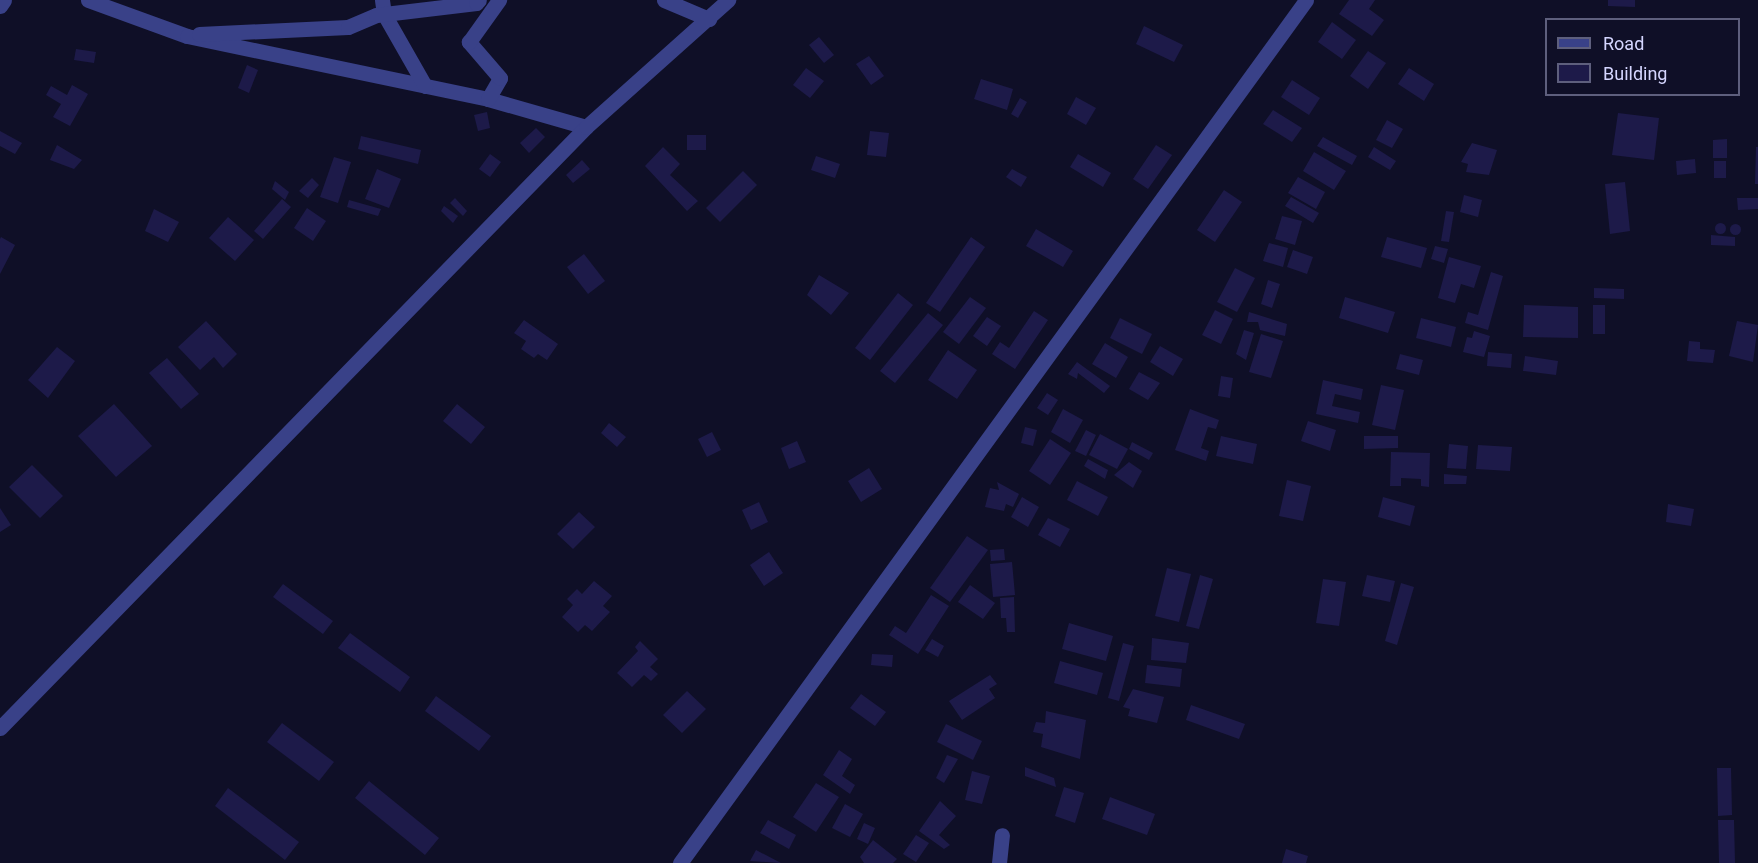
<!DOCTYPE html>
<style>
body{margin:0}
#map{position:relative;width:1758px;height:863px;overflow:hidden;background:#0f0f27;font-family:Roboto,sans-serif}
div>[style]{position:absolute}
.building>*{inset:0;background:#1d1a49}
.round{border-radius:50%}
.minor>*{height:15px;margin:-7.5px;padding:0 7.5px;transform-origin:7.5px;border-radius:7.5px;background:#394188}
span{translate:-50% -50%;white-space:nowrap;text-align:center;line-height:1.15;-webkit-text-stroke:4.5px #0f0f27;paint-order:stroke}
.legend{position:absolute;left:1545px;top:18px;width:195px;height:78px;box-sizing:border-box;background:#0f0f27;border:2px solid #5e5f7d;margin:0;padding:8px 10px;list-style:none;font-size:18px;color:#d5d6ff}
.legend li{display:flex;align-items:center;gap:12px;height:30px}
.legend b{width:30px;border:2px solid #5e5f7d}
</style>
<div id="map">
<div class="building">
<div style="clip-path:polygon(1349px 0,1375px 0,1369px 9px,1384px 20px,1372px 36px,1339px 14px)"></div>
<div style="clip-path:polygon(1608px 0,1635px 0,1635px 7px,1608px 6px)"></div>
<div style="clip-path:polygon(1332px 22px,1356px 40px,1342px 59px,1318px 42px)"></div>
<div style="clip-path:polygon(1144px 26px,1183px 45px,1174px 62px,1136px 44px)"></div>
<div style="clip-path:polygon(819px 37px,834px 55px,824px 63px,809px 45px)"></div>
<div style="clip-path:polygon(76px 49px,96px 52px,94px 63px,74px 60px)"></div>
<div style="clip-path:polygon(1368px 51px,1386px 63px,1368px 89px,1350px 76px)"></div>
<div style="clip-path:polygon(869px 56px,884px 76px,871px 85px,856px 64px)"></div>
<div style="clip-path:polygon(247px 65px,258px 70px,249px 93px,238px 88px)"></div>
<div style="clip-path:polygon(806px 68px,824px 81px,810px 98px,793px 85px)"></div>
<div style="clip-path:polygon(1409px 68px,1434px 84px,1424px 101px,1398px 84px)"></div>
<div style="clip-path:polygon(981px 79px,1013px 89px,1007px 110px,974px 99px)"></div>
<div style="clip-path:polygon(1292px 80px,1320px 98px,1309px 115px,1281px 97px)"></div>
<div style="clip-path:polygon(72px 85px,88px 94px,70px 126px,53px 117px,61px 104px,46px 95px,51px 86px,67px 95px)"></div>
<div style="clip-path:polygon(1076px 97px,1096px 108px,1086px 125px,1067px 114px)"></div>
<div style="clip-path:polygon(1020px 98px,1027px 102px,1018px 118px,1011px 114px)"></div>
<div style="clip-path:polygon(1273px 110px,1302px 128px,1292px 142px,1263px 124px)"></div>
<div style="clip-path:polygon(487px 112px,490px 128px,478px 131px,474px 115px)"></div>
<div style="clip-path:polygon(1618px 113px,1659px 118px,1654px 160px,1612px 155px)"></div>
<div style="clip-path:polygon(1387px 120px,1403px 129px,1392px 148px,1376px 140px)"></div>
<div style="clip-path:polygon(536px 128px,545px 137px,529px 153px,520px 143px)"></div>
<div style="clip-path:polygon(0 131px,22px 143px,15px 154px,0 146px)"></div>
<div style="clip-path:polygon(870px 131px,889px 133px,886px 157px,867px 155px)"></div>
<div style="clip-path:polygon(687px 135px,706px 135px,706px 150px,687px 150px)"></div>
<div style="clip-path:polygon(361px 136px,421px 150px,418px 164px,358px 149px)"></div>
<div style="clip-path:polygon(1323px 137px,1357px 156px,1352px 165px,1317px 146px)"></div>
<div style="clip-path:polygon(1727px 139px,1727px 158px,1713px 158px,1713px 140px)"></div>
<div style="clip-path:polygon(1472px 143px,1497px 150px,1489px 175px,1466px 172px,1468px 164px,1461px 162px)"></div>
<div style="clip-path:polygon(57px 145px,82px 160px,74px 169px,50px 160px)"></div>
<div style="clip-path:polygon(1156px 145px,1172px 155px,1148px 189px,1133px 179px)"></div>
<div style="clip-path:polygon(663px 147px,680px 164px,670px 175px,698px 201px,687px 211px,645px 166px)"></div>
<div style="clip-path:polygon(1374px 147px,1396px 161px,1390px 170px,1368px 157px)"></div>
<div style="clip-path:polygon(1756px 147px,1758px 147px,1758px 184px,1755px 184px)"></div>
<div style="clip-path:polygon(1314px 152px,1346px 171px,1334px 190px,1303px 171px)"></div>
<div style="clip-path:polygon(490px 154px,501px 162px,490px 177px,479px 169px)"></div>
<div style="clip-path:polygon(1078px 154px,1111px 173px,1103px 187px,1070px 167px)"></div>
<div style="clip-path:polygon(816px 156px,840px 164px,835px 178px,811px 170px)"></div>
<div style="clip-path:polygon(334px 157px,351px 162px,338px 203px,320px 197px)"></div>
<div style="clip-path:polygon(1695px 159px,1696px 173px,1677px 175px,1676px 161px)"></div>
<div style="clip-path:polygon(582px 160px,590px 169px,573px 183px,566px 175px)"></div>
<div style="clip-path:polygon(1714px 161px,1726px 161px,1726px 178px,1714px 178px)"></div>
<div style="clip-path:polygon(377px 169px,401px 179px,389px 208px,365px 199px)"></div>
<div style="clip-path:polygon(1012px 169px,1027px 177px,1021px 187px,1006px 177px)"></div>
<div style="clip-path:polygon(743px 171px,757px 185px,720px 222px,706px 208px)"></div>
<div style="clip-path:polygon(1298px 177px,1325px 192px,1316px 209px,1288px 193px)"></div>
<div style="clip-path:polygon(312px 178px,319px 185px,308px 198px,299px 191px)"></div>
<div style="clip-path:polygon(275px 181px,289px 192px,285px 200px,272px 189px)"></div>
<div style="clip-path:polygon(1625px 182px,1630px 231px,1610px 234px,1605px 184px)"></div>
<div style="clip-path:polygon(1224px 190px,1242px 202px,1215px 242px,1197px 230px)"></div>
<div style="clip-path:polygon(1464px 195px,1482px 200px,1478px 217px,1460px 212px)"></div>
<div style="clip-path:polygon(1291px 197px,1319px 213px,1313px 223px,1285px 206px)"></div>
<div style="clip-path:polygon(455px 198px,467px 211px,463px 216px,450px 203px)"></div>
<div style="clip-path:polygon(1737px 198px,1758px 198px,1758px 209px,1738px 210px)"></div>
<div style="clip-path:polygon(282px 199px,291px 207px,263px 239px,254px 231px)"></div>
<div style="clip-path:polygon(349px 200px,381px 209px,378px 216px,347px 207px)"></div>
<div style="clip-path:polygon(444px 206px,458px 216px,453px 223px,441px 211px)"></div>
<div style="clip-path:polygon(307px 208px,326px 221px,313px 241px,294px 228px)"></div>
<div style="clip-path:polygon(154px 209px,179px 222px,168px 242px,145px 231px)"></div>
<div style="clip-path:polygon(1446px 211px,1454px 212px,1449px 242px,1441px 241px)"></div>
<div style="clip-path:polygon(1282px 216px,1302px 221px,1295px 245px,1275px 239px)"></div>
<div style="clip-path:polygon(228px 217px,254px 240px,235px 261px,209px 238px)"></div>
<div class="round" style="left:1714.5px;top:222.5px;width:11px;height:11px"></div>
<div class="round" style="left:1729.5px;top:223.5px;width:11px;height:11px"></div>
<div style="clip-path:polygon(1036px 229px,1073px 251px,1063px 267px,1026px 246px)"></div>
<div style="clip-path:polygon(1711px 235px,1735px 237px,1735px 246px,1711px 245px)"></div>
<div style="clip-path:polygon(1px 237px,15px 245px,0 274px,0 239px)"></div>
<div style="clip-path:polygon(971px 237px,985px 247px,940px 312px,926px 303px)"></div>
<div style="clip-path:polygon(1387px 237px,1427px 248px,1421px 268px,1381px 257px)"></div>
<div style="clip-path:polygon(1269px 243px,1288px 248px,1283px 267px,1263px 261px)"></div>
<div style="clip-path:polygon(1435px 246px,1448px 249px,1444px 263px,1431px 259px)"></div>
<div style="clip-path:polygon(1293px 250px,1313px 257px,1307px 274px,1287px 267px)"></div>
<div style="clip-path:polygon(584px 254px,605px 281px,588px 294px,567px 267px)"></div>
<div style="clip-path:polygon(1449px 257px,1481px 266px,1474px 288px,1461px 284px,1455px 303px,1438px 298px)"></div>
<div style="clip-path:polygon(1235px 268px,1255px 278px,1237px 312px,1217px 302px)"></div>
<div style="clip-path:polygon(1491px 272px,1503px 276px,1488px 330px,1465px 323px,1468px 312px,1478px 315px)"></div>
<div style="clip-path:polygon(819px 275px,849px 293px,831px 315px,807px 295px)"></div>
<div style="clip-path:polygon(1268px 280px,1280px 284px,1272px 308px,1261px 304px)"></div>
<div style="clip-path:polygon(1594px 288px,1624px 289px,1624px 299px,1594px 298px)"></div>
<div style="clip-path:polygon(898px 293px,913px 305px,870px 360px,855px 348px)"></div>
<div style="clip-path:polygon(970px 297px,986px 308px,959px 344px,943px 332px)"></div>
<div style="clip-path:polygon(1345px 297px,1395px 312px,1388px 333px,1339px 318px)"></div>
<div style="clip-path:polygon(1524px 305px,1578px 307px,1578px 338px,1523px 337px)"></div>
<div style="clip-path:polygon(1593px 305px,1605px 305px,1605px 334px,1593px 334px)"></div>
<div style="clip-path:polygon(1215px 310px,1233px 319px,1221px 344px,1202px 335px)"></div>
<div style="clip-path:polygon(1034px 311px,1048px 320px,1015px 369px,992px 354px,1000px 342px,1009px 348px)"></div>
<div style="clip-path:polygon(1249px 312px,1287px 324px,1285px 336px,1260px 330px,1258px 322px,1247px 322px)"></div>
<div style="clip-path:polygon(928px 313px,943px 325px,895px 383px,880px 371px)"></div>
<div style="clip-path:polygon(987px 317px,1001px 326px,987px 346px,973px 336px)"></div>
<div style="clip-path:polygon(1120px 318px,1152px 334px,1142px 354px,1110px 338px)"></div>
<div style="clip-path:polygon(1421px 318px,1456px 327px,1451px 347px,1416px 338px)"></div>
<div style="clip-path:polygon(524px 320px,558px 344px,547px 360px,538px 354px,534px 358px,521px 349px,526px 341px,514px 333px)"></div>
<div style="clip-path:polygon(206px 321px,237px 354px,223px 368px,214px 357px,200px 370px,178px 347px)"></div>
<div style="clip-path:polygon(1737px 321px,1758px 325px,1753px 362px,1729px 356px)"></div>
<div style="clip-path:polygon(1244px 330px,1254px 333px,1246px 360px,1236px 354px)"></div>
<div style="clip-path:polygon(1474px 331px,1490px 336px,1484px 357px,1463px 352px,1467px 337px,1472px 338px)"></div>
<div style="clip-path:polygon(1261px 334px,1283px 341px,1271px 378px,1249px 372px)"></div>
<div style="clip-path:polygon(1689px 341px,1700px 342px,1700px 349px,1715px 350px,1713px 363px,1687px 361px)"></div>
<div style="clip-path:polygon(1105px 343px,1128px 357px,1116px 378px,1092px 364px)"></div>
<div style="clip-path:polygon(1160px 346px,1183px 359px,1173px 376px,1150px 362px)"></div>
<div style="clip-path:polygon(57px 347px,75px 361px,48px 398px,28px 380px)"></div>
<div style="clip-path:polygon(948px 350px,977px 370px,957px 399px,928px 380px)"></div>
<div style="clip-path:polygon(1488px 352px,1512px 354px,1511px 368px,1487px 366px)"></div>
<div style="clip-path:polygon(1400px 354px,1423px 360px,1419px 375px,1396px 369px)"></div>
<div style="clip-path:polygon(1525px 356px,1558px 361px,1556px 375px,1523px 371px)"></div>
<div style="clip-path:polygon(167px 358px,199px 394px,181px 409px,149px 373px)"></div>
<div style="clip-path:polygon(1077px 362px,1110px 386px,1104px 393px,1078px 373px,1077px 379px,1068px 374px)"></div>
<div style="clip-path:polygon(1139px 372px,1160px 383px,1148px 400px,1129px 389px)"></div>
<div style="clip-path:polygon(1221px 376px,1233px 378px,1230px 398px,1218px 396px)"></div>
<div style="clip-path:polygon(1323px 380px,1363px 389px,1361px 400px,1335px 394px,1332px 406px,1360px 412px,1358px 423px,1316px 414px)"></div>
<div style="clip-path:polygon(1381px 385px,1404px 390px,1395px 430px,1372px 425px)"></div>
<div style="clip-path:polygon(1047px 393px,1058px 400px,1048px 415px,1037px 408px)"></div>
<div style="clip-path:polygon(114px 404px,152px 446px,116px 477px,78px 436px)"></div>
<div style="clip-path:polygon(457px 404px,485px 427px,471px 444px,443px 421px)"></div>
<div style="clip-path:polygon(1063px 409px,1083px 420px,1070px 443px,1051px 432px)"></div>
<div style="clip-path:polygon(1190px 409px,1219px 420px,1216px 429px,1208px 427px,1201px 448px,1209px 451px,1206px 461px,1175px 450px)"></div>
<div style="clip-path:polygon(1308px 421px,1336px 430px,1330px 451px,1301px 441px)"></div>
<div style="clip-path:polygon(609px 423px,626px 437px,617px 447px,601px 433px)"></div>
<div style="clip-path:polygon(1025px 427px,1037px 430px,1033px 446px,1021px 443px)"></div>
<div style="clip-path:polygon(1086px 430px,1096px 435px,1086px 456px,1075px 451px)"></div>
<div style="clip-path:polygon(712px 432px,721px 450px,707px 457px,698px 439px)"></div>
<div style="clip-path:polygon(1100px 434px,1128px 449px,1117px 469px,1089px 455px)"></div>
<div style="clip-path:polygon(1221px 436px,1257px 444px,1253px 464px,1216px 456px)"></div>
<div style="clip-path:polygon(1364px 436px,1398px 436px,1398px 448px,1364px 449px)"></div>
<div style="clip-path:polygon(1050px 439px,1071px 453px,1050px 485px,1029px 471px)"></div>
<div style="clip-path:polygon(797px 441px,806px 462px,789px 469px,781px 448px)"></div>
<div style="clip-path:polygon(1132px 442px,1153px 453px,1149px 460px,1129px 449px)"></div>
<div style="clip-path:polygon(1449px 444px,1468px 446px,1466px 469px,1447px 468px)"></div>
<div style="clip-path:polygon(1478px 445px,1512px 447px,1510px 471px,1476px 469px)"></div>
<div style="clip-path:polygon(1391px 452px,1430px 453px,1429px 487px,1421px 486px,1421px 479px,1401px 478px,1401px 486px,1390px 486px)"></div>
<div style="clip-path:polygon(1088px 459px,1108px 470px,1105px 479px,1084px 466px)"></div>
<div style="clip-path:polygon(1129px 462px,1142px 471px,1133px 488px,1114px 475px)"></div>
<div style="clip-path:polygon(32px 465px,63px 496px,40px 518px,9px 487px)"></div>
<div style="clip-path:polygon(869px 468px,882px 489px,861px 502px,848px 481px)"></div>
<div style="clip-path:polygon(1444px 474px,1467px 476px,1466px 484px,1444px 484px)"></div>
<div style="clip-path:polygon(1287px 480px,1311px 486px,1303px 521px,1279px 516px)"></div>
<div style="clip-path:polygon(1077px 481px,1108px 497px,1098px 516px,1067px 500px)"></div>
<div style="clip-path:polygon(997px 482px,1019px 494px,1013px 507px,1006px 504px,1004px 511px,985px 507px,990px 488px,999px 490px)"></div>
<div style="clip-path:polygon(1022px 497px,1039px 507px,1028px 527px,1011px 517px)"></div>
<div style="clip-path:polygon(1383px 497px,1415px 506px,1410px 526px,1378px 517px)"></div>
<div style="clip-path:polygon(759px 502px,768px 522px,751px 530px,742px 510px)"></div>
<div style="clip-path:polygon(1668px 504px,1694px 509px,1691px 526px,1666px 522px)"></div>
<div style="clip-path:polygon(0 508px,11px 525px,0 532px)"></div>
<div style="clip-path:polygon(579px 512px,595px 527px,573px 549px,557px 534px)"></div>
<div style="clip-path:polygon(1048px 518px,1070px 529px,1060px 547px,1038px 535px)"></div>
<div style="clip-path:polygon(967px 536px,988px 550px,950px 602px,930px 588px)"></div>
<div style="clip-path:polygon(1004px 549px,1005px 560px,991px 561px,990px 550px)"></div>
<div style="clip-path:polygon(769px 552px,783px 573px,764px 586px,750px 565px)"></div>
<div style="clip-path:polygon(1012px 562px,1015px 595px,993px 597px,990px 564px)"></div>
<div style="clip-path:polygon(1167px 568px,1191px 574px,1179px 622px,1155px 616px)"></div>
<div style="clip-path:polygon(1200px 575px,1213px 579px,1199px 629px,1186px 626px)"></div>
<div style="clip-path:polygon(1367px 575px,1395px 581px,1390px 602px,1362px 596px)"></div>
<div style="clip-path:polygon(1323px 579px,1346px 582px,1339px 626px,1316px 623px)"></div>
<div style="clip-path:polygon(594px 581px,612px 596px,603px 606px,610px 612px,592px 631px,585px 625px,578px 632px,562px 617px,573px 605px,567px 599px,577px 589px,582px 594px)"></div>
<div style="clip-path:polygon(1401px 583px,1414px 587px,1397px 645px,1385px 641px)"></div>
<div style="clip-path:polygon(283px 584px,333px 621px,323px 634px,273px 597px)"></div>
<div style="clip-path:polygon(970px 585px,995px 603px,983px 619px,958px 602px)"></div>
<div style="clip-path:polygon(931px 595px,949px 606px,918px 654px,889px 635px,895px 626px,906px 633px)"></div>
<div style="clip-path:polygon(1014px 597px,1015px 632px,1007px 632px,1006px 618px,1001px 618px,1000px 598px)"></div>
<div style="clip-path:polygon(1069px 623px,1113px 636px,1106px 661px,1062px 649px)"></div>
<div style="clip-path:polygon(350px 633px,410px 677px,400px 692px,338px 648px)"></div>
<div style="clip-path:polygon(1152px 638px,1189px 643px,1186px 663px,1151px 660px)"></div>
<div style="clip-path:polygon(932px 639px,944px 646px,938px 657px,925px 650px)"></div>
<div style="clip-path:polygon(640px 641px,658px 659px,650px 667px,658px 674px,651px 681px,644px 675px,632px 687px,617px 673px,638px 651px,635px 647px)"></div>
<div style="clip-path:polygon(1123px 643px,1134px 646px,1119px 701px,1108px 698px)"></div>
<div style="clip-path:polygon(872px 654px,893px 655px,892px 667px,871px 665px)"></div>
<div style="clip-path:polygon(1060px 661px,1103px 673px,1097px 695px,1054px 683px)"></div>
<div style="clip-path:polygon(1147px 665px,1182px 669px,1180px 687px,1145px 683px)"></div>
<div style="clip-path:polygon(990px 675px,997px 684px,989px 689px,995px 698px,962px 720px,949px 701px)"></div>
<div style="clip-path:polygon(1133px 689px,1164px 697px,1157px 723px,1128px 716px,1130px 709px,1123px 707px)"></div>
<div style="clip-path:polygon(687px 691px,706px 709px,682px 733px,663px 715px)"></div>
<div style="clip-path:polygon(861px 694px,886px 712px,875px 726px,850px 708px)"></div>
<div style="clip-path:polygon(436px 696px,491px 736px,479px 751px,425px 711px)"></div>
<div style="clip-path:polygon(1191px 705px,1245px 724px,1239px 739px,1186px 720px)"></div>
<div style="clip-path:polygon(1046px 711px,1086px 720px,1080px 759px,1041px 747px,1043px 734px,1033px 732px,1036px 722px,1045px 723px)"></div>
<div style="clip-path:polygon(282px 723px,334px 762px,319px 781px,267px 742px)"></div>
<div style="clip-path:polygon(946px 724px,982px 741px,973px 760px,937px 742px)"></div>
<div style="clip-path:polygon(839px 750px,852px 759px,842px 776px,855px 785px,850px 794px,823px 775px)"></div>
<div style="clip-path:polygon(947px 755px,958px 759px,944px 783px,936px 778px)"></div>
<div style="clip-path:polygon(1025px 767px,1054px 778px,1056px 787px,1025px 776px)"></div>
<div style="clip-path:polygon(1717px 768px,1731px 768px,1732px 815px,1718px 816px)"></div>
<div style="clip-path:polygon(972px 771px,990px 776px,982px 804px,965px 800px)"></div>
<div style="clip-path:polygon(369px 781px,439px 838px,425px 855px,355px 798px)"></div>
<div style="clip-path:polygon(816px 783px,839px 797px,816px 832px,793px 817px)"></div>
<div style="clip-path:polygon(1064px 787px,1084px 793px,1075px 823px,1055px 816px)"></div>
<div style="clip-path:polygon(228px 788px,299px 842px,285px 860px,215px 806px)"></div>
<div style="clip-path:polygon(1110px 797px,1155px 814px,1147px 835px,1102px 819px)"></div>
<div style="clip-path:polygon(940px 801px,956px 816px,939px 835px,950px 845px,944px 849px,919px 831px)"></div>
<div style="clip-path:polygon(845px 804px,863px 814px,850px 837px,832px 828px)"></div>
<div style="clip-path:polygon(768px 820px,796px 835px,789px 849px,760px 833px)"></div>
<div style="clip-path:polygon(1718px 820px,1734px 820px,1735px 863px,1719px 863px)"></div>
<div style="clip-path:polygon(864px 823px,875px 828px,868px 844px,857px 839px)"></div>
<div style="clip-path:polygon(916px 835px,929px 843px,916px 862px,903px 854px)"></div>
<div style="clip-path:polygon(873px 840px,897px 859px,893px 863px,864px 863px,860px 857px)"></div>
<div style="clip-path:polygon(1286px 849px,1308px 856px,1306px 863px,1282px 863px)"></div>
<div style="clip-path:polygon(756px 850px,781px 863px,750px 861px)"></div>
</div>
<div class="minor">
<div style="left:88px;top:0;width:105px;rotate:20deg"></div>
<div style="left:187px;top:36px;width:308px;rotate:11.8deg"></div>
<div style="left:488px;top:99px;width:102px;rotate:15.9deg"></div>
<div style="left:382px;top:0;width:14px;rotate:82deg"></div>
<div style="left:384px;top:14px;width:83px;rotate:60.3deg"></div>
<div style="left:664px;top:0;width:49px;rotate:22.9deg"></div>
<div style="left:0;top:6px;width:7px;rotate:-56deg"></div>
<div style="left:199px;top:34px;width:149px;rotate:-2.7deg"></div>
<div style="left:348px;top:27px;width:30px;rotate:-23deg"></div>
<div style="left:376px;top:15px;width:101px;rotate:-6.8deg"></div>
<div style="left:476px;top:3px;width:4px;rotate:-45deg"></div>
<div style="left:488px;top:99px;width:24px;rotate:-60deg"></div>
<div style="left:500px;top:78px;width:48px;rotate:-130.7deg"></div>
<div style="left:469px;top:42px;width:52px;rotate:-54.5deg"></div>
<div style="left:0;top:728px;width:839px;rotate:-45.72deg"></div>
<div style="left:586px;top:127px;width:191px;rotate:-41.8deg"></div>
<div style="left:680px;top:863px;width:1066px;rotate:-54.04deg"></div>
<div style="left:999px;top:863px;width:28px;rotate:-84deg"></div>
</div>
<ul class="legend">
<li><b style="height:8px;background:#394188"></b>Road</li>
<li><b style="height:16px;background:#1d1a49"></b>Building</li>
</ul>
</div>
